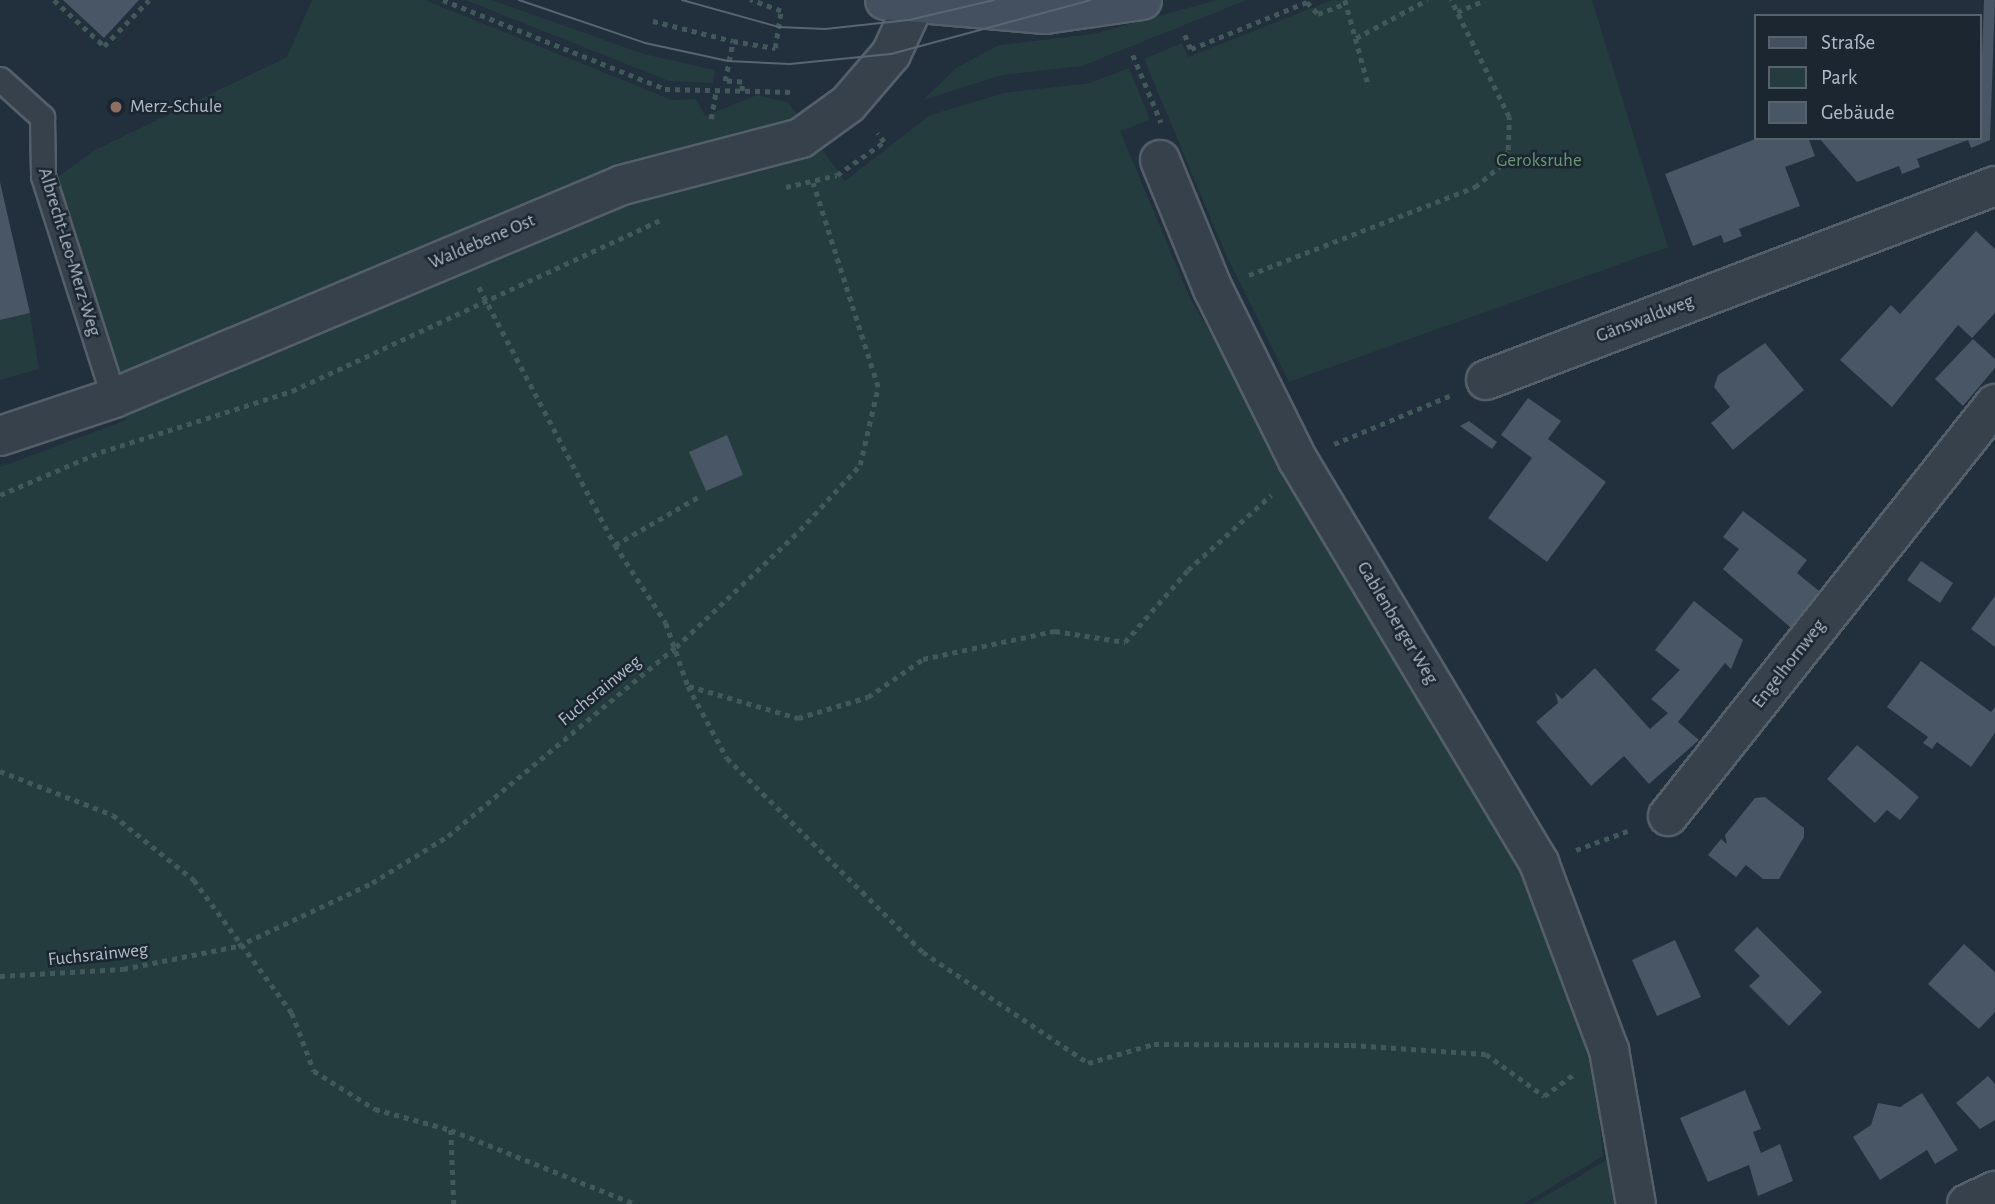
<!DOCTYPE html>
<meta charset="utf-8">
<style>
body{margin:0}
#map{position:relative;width:1995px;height:1204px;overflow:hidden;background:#222f3c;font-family:"Alegreya Sans",sans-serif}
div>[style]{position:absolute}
.green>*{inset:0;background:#243c3d}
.building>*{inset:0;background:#485665}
.path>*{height:4.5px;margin-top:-2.25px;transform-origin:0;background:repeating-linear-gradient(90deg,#42595a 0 5px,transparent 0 10px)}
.roads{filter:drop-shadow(2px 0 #545f6a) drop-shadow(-2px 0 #545f6a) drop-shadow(0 2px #545f6a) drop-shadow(0 -2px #545f6a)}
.service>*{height:23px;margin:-11.5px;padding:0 11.5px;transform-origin:11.5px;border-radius:11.5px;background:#36414c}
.minor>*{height:38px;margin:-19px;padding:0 19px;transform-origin:19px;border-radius:19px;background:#36414c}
.secondary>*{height:38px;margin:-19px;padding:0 19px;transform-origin:19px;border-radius:19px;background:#44505f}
.tram>*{height:2px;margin:-1px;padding:0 1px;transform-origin:1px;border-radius:1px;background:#586573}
.dots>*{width:19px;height:19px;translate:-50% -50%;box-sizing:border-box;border:4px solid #1b2631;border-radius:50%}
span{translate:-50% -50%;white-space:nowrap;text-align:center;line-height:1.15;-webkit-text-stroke:5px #1b2631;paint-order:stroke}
.poi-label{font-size:19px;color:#b1bcc8}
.left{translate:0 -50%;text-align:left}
.park-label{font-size:19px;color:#689970}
.street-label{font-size:19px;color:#b1bcc8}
.legend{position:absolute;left:1754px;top:14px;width:228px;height:126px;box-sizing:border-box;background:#1b2631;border:2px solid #57626d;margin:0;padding:9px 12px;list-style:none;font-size:21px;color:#b1bcc8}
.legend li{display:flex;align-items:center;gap:14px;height:35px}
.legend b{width:35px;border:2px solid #57626d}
</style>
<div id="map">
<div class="green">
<div style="clip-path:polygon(312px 0,425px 0,672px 100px,696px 99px,705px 116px,757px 95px,788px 102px,845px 181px,930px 115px,1004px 93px,1090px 83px,1129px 68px,1150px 120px,1120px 131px,1190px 298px,1397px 657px,1530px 873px,1590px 1028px,1603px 1156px,1523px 1204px,0 1204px,0 467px,126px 420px,52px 181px,95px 150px,287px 57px)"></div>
<div style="clip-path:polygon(465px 0,492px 0,644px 54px,715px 70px,713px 83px,669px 81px)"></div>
<div style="clip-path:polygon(1217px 0,1247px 0,1082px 66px,1002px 75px,923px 100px,956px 68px,999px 45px,1093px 34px)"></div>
<div style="clip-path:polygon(1332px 0,1592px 0,1668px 247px,1289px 382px,1226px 255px,1144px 59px,1182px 43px,1188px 57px)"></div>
<div style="clip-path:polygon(30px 313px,39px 369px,0 380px,0 320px)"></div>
<div style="clip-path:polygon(1622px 1151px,1629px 1204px,1532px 1204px)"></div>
</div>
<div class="building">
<div style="clip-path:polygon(63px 0,139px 0,104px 38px)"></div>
<div style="clip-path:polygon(1984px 0,1995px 0,1990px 140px,1971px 148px,1968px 140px,1917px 159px,1920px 167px,1902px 174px,1899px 166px,1857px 182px,1819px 138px,1979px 138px)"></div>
<div style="clip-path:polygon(1758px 138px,1809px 140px,1815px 156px,1785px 167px,1800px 206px,1739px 229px,1742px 236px,1724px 243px,1721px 235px,1693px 246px,1665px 174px)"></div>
<div style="clip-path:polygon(0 182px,30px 313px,0 320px)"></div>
<div style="clip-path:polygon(1976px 231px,1995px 249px,1995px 313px,1972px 338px,1958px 325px,1892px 407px,1840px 360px,1891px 305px,1900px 314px)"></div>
<div style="clip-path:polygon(1973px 339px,1995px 359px,1995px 368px,1963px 406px,1935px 379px)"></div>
<div style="clip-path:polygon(1765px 343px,1804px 390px,1733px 450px,1711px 423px,1730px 407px,1714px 387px,1718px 375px)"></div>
<div style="clip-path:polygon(1528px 398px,1561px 421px,1548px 439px,1606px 482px,1547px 562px,1488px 518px,1532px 458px,1501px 435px)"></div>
<div style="clip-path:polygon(1469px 421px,1497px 442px,1492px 449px,1460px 426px)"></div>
<div style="clip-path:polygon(727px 435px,743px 475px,706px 491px,689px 452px)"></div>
<div style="clip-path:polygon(1743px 511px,1807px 560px,1797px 573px,1819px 591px,1791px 628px,1723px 569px,1739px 549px,1723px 537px)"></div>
<div style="clip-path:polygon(1921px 561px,1953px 583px,1940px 603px,1907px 580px)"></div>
<div style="clip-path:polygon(1995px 596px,1995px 647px,1971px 629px)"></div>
<div style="clip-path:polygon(1694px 601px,1743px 640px,1731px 669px,1725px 663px,1678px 722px,1699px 740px,1649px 784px,1624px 756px,1591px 786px,1536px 722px,1558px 703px,1555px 692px,1562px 699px,1595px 668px,1650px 729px,1668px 713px,1651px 699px,1680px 670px,1655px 650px)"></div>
<div style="clip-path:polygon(1921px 661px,1991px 712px,1995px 707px,1995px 733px,1971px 767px,1937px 742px,1932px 749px,1923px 743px,1928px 737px,1887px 707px)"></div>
<div style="clip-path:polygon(1857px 745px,1919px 797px,1900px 820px,1887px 810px,1875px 823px,1827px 779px)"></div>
<div style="clip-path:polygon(1765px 797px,1804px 828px,1804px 837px,1779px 879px,1763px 879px,1746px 865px,1736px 877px,1708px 855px,1721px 839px,1727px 844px,1725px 835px,1755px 798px)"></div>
<div style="clip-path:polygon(1757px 927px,1822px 992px,1789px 1026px,1749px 986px,1760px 976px,1734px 950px)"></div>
<div style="clip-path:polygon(1675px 940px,1701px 997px,1657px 1016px,1632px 960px)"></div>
<div style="clip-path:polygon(1964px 944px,1995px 972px,1995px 1012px,1979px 1029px,1928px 984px)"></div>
<div style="clip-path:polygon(1988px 1076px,1995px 1084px,1995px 1120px,1980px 1129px,1956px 1103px)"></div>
<div style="clip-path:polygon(1745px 1090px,1761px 1129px,1753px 1132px,1761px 1153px,1780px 1144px,1793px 1181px,1758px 1196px,1749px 1165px,1708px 1182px,1680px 1118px)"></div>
<div style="clip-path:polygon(1922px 1093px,1958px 1150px,1935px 1164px,1927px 1150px,1880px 1180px,1853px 1137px,1871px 1125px,1878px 1103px,1900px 1107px)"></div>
</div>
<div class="path">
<div style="left:54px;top:0;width:68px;rotate:42.6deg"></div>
<div style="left:104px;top:46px;width:64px;rotate:-45.6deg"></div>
<div style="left:443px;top:0;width:239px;rotate:21.8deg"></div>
<div style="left:665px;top:89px;width:130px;rotate:1.3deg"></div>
<div style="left:1345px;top:0;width:90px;rotate:74.6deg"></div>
<div style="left:1457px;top:12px;width:30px;rotate:-23deg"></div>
<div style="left:653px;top:21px;width:82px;rotate:14deg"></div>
<div style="left:1185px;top:35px;width:15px;rotate:67deg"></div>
<div style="left:1191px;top:49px;width:125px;rotate:-22.1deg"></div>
<div style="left:1307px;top:2px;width:16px;rotate:47deg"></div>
<div style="left:1318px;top:14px;width:30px;rotate:-21deg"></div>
<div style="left:1356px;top:38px;width:81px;rotate:-28.2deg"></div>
<div style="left:1133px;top:55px;width:73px;rotate:67.3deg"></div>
<div style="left:742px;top:91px;width:9px;rotate:-90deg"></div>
<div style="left:742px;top:82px;width:17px;rotate:-177deg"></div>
<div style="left:725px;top:81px;width:41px;rotate:-78.7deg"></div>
<div style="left:733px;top:41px;width:43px;rotate:9.5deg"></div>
<div style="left:775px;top:48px;width:37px;rotate:-81deg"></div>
<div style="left:781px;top:11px;width:33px;rotate:-160deg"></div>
<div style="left:711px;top:119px;width:27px;rotate:-80deg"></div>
<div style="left:786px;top:187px;width:52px;rotate:-13.2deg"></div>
<div style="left:837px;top:175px;width:57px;rotate:-35.1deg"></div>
<div style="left:884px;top:142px;width:11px;rotate:-128deg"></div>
<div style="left:1249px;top:275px;width:243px;rotate:-21.3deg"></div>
<div style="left:1475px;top:187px;width:34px;rotate:-40deg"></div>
<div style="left:1501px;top:165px;width:17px;rotate:-65deg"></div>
<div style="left:1508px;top:150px;width:33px;rotate:-88deg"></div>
<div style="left:1509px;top:117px;width:131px;rotate:-116.4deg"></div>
<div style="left:479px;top:287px;width:292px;rotate:62.2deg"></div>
<div style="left:615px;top:545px;width:93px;rotate:56.8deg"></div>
<div style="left:666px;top:623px;width:67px;rotate:70.8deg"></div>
<div style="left:688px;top:686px;width:82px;rotate:61.6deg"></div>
<div style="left:727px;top:758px;width:276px;rotate:44.7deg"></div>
<div style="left:923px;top:952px;width:199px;rotate:33.9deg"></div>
<div style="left:1088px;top:1063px;width:69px;rotate:-16.1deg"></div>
<div style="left:1154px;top:1044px;width:197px;rotate:0.3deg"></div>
<div style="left:1351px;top:1045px;width:135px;rotate:3.8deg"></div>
<div style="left:1486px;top:1054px;width:72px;rotate:35.9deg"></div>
<div style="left:1544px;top:1096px;width:36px;rotate:-36deg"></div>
<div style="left:1334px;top:444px;width:128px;rotate:-22.6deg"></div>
<div style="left:0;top:495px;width:110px;rotate:-23.1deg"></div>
<div style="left:101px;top:452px;width:201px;rotate:-17.7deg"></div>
<div style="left:292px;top:391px;width:408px;rotate:-24.9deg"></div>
<div style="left:615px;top:545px;width:96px;rotate:-30deg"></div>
<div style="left:689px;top:686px;width:114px;rotate:16.4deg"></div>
<div style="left:798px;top:718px;width:73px;rotate:-16.7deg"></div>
<div style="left:868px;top:697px;width:67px;rotate:-34.6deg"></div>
<div style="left:923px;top:659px;width:135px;rotate:-12deg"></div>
<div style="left:1055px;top:631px;width:71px;rotate:8.9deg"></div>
<div style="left:1125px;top:642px;width:96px;rotate:-48.8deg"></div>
<div style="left:1188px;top:570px;width:112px;rotate:-42.1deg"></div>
<div style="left:0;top:771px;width:121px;rotate:21.3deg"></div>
<div style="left:113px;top:815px;width:104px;rotate:38.7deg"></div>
<div style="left:194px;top:880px;width:165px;rotate:53.6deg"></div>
<div style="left:292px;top:1013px;width:62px;rotate:69.2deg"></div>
<div style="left:314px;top:1071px;width:72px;rotate:31.9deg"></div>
<div style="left:375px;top:1109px;width:79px;rotate:15.4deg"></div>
<div style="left:451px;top:1130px;width:198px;rotate:21.9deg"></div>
<div style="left:1576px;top:850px;width:58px;rotate:-20.3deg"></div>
<div style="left:0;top:976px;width:123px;rotate:-3.3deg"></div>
<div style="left:123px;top:969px;width:117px;rotate:-11.3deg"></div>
<div style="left:238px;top:946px;width:148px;rotate:-25.2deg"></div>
<div style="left:372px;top:883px;width:89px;rotate:-31.7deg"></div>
<div style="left:448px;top:836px;width:296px;rotate:-39.7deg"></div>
<div style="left:676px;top:647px;width:170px;rotate:-43.3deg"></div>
<div style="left:800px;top:530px;width:88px;rotate:-47.3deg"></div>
<div style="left:860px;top:465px;width:80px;rotate:-77deg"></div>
<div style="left:878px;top:387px;width:214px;rotate:-107.7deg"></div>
<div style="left:451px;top:1130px;width:74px;rotate:87.7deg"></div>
</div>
<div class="roads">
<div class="service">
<div style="left:0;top:79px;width:57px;rotate:42.1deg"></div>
<div style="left:42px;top:117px;width:59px;rotate:89deg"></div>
<div style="left:43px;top:176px;width:233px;rotate:72.3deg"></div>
</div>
<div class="minor">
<div style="left:1160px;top:160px;width:139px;rotate:67.7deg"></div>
<div style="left:1213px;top:289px;width:191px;rotate:63.6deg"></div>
<div style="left:1298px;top:460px;width:470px;rotate:59.1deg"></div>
<div style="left:1539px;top:863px;width:200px;rotate:69.5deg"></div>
<div style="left:1609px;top:1050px;width:156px;rotate:80.1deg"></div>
<div style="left:1486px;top:380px;width:545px;rotate:-20.86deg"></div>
<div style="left:0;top:436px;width:120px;rotate:-18.4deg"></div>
<div style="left:114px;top:398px;width:551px;rotate:-22.75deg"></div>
<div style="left:622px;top:185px;width:185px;rotate:-14.7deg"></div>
<div style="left:801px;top:138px;width:58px;rotate:-35.9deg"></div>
<div style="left:848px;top:104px;width:66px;rotate:-49.3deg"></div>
<div style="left:891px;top:54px;width:60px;rotate:-65.2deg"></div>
<div style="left:1668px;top:816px;width:526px;rotate:-51.56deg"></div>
<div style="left:1967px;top:1204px;width:31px;rotate:-25deg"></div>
</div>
<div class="secondary">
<div style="left:885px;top:0;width:161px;rotate:5deg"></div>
<div style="left:1045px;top:14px;width:98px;rotate:-8.2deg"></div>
</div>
</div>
<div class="tram">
<div style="left:519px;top:0;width:133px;rotate:18.8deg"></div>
<div style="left:645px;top:43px;width:85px;rotate:12.2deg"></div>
<div style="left:728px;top:61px;width:62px;rotate:2.8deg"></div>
<div style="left:790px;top:64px;width:101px;rotate:-5.7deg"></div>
<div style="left:891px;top:54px;width:207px;rotate:-15.1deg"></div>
<div style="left:682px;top:0;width:101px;rotate:15.6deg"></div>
<div style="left:779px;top:27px;width:46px;rotate:2.5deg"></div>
<div style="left:825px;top:29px;width:84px;rotate:-6.1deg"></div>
<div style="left:909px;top:20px;width:87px;rotate:-13.2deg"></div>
</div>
<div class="dots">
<div style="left:116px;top:107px;background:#8d6e63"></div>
</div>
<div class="poi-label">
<span class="left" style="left:130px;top:107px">Merz-Schule</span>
</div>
<div class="park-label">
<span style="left:1539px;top:161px">Geroksruhe</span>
</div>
<div class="street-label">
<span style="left:482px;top:242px;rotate:-23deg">Waldebene Ost</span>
<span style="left:69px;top:252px;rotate:73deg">Albrecht-Leo-Merz-Weg</span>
<span style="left:1645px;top:319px;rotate:-21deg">Gänswaldweg</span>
<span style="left:1397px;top:623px;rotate:59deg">Gablenberger Weg</span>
<span style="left:1789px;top:664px;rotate:-52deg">Engelhornweg</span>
<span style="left:600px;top:691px;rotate:-39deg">Fuchsrainweg</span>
<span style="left:98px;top:955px;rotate:-6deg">Fuchsrainweg</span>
</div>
<ul class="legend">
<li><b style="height:9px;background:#44505f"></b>Straße</li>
<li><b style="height:19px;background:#243c3d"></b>Park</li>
<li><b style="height:19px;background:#485665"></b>Gebäude</li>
</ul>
</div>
